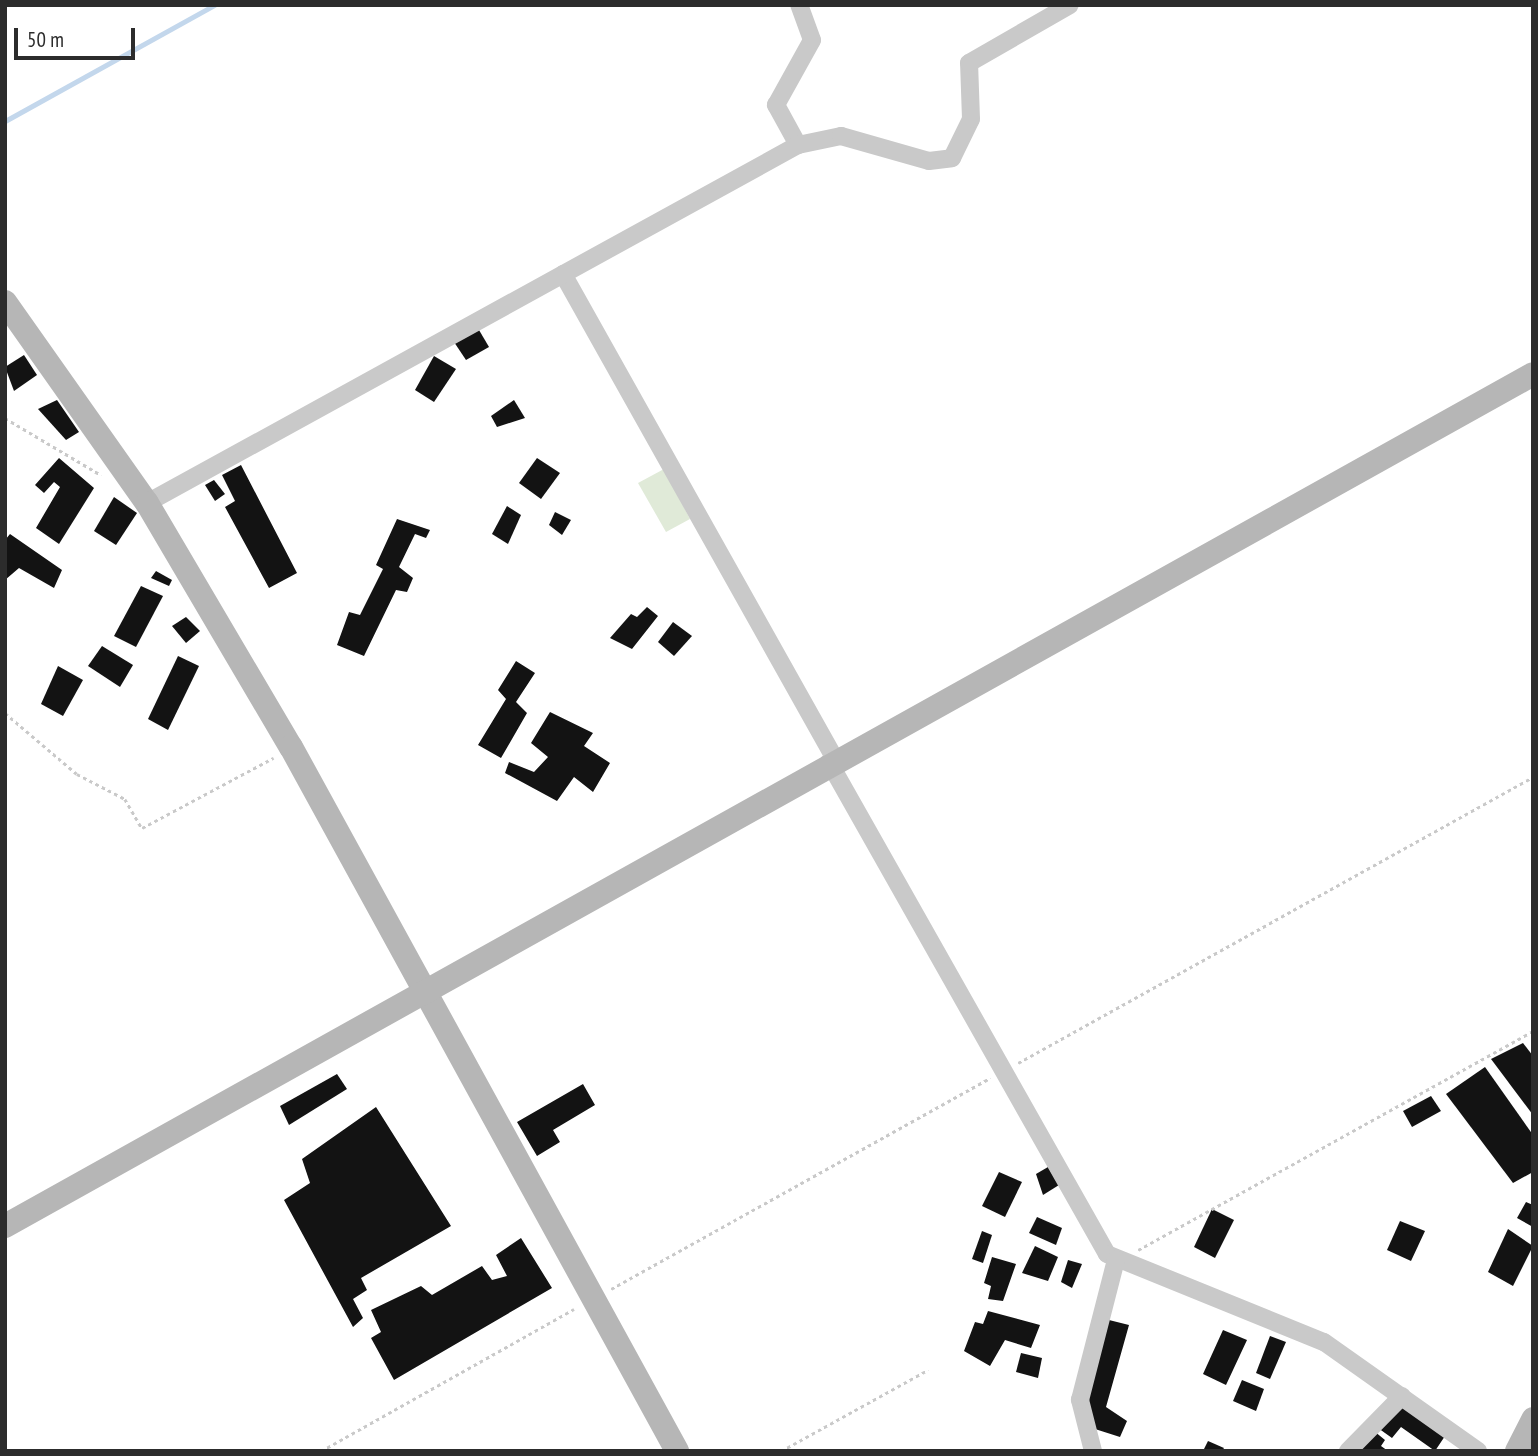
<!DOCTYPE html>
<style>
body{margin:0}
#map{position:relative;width:1538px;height:1456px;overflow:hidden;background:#fff;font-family:"PT Sans Narrow",sans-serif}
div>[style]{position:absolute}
.green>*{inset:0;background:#e0ead8}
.stream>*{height:5px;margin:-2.5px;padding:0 2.5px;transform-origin:2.5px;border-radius:2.5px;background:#c3d7ec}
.building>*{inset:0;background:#131313}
.path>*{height:2.5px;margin-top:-1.25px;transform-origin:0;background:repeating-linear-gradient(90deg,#c9c9c9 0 3.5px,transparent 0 7px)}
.street>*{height:18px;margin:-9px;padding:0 9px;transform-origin:9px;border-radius:9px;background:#c9c9c9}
.secondary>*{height:24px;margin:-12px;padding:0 12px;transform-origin:12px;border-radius:12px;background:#b6b6b6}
span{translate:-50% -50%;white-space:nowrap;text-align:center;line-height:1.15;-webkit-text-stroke:7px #fff;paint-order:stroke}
.frame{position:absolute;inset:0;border:7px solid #2c2c2c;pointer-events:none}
.scale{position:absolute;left:14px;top:28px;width:121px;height:32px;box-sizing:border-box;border:4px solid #2c2c2c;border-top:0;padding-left:9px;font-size:21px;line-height:24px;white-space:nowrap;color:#2c2c2c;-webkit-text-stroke:5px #fff;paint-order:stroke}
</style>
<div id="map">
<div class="green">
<div style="clip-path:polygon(664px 469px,690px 519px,666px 532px,638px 483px)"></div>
</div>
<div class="stream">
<div style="left:5px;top:121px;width:239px;rotate:-29deg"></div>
</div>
<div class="building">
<div style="clip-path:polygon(479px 330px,489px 347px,466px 360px,454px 342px)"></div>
<div style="clip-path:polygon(24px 355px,37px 375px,14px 391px,5px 367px)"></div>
<div style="clip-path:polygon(434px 356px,456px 369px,434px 402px,415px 390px)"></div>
<div style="clip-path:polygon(57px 400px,79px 432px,66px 440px,38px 409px)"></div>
<div style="clip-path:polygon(514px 400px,525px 418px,497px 427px,491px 416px)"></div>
<div style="clip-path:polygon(59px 458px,94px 488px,59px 544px,36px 528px,60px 487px,54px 482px,44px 493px,35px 485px)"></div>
<div style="clip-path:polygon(537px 458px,560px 473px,541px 499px,519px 483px)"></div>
<div style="clip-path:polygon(241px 465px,297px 573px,269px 588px,225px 507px,235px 501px,222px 475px)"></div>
<div style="clip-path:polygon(214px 480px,225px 494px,215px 501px,205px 485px)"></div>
<div style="clip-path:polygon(114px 497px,137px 513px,116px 545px,94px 531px)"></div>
<div style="clip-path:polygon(507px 506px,521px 515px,508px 544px,492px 534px)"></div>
<div style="clip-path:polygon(555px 512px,571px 520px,562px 535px,549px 525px)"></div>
<div style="clip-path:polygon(397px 519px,430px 530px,426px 538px,415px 534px,399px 567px,413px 578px,407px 592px,396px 590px,364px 656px,337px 645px,349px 612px,360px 615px,383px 569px,376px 565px)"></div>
<div style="clip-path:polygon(10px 534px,62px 570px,54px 588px,19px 568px,5px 580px,5px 540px)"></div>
<div style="clip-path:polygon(156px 571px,172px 580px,169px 586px,151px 578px)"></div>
<div style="clip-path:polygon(141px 586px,163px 596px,136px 647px,114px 636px)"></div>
<div style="clip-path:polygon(647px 607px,658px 616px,632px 649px,610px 638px,631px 614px,637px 617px)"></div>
<div style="clip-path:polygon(186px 617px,200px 631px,186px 643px,172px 626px)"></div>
<div style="clip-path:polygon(673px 622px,692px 636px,674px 656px,658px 642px)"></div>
<div style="clip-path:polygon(102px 646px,133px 665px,120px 687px,88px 666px)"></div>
<div style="clip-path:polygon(178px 656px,199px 666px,168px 730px,148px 719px)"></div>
<div style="clip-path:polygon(516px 661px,535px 673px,516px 702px,527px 713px,501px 758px,478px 745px,506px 699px,498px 690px)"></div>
<div style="clip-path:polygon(58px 666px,83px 680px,63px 716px,41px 704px)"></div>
<div style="clip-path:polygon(550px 712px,593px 733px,584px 746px,610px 763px,593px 792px,574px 777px,557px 801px,505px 773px,509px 762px,534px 772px,548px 757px,531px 743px)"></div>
<div style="clip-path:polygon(1523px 1043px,1533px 1056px,1533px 1115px,1491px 1059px)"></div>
<div style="clip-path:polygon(1485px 1067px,1533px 1135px,1533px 1172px,1513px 1183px,1446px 1094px)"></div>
<div style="clip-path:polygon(337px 1074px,347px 1089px,289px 1125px,280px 1106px)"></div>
<div style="clip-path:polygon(583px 1084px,595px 1105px,553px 1130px,560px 1142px,537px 1156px,517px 1122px)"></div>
<div style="clip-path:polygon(1431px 1096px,1441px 1111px,1412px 1127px,1403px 1111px)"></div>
<div style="clip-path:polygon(376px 1107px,451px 1226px,361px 1278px,367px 1290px,353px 1299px,363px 1318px,353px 1327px,284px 1200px,310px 1183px,302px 1159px)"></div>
<div style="clip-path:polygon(1048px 1167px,1059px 1185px,1043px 1195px,1036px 1174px)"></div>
<div style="clip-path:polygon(999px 1172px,1022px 1182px,1005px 1217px,982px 1206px)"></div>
<div style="clip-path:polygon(1526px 1202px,1533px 1205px,1533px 1227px,1517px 1218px)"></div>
<div style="clip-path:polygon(1212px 1209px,1234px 1220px,1215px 1258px,1194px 1247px)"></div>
<div style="clip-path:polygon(1037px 1217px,1062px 1228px,1056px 1245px,1029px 1233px)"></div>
<div style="clip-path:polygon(1400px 1221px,1425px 1231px,1411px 1261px,1387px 1250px)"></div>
<div style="clip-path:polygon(1508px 1229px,1533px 1246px,1513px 1286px,1488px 1272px)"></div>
<div style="clip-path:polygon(982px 1231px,992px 1235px,983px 1263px,972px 1259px)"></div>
<div style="clip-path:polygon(521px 1238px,552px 1288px,394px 1380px,371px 1338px,381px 1332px,371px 1310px,421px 1286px,432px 1295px,482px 1266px,492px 1280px,507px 1276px,496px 1255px)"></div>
<div style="clip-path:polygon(1035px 1246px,1058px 1257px,1048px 1281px,1022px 1273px)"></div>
<div style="clip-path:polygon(992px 1257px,1016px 1264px,1003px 1301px,988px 1299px,991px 1286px,984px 1283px)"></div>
<div style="clip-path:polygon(1068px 1260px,1082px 1264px,1072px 1288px,1061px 1282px)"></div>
<div style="clip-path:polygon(988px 1311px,1040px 1325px,1031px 1348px,1005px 1340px,990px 1366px,964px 1351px,975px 1322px,983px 1324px)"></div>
<div style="clip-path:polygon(1105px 1319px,1129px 1325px,1106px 1407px,1127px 1421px,1120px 1437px,1095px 1429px,1083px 1405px)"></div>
<div style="clip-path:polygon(1223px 1330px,1247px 1340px,1226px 1385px,1203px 1374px)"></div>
<div style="clip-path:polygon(1270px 1336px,1286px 1342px,1270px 1379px,1256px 1373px)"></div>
<div style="clip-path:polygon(1021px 1353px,1042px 1358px,1038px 1378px,1016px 1372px)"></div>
<div style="clip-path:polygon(1242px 1380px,1264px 1389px,1256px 1411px,1233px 1401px)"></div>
<div style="clip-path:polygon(1401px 1402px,1447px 1433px,1435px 1451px,1401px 1427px,1392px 1438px,1378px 1428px)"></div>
<div style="clip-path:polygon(1374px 1431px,1385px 1440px,1381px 1446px,1388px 1451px,1360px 1451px)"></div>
<div style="clip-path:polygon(1208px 1441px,1224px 1448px,1222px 1451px,1203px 1451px)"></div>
</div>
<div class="path">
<div style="left:5px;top:418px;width:112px;rotate:30.7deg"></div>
<div style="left:5px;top:713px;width:94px;rotate:40.3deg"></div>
<div style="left:77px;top:774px;width:54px;rotate:27.5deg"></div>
<div style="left:125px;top:799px;width:34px;rotate:60deg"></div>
<div style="left:142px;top:828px;width:149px;rotate:-28.1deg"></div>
<div style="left:1018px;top:1063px;width:589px;rotate:-29.05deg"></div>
<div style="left:1138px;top:1250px;width:452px;rotate:-29deg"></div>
<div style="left:611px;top:1289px;width:434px;rotate:-29.1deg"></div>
<div style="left:321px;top:1451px;width:290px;rotate:-29.3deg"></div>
<div style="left:781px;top:1451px;width:168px;rotate:-28.9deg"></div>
</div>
<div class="street">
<div style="left:798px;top:145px;width:46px;rotate:-118.8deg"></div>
<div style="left:776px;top:105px;width:74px;rotate:-61deg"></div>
<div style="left:812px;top:40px;width:37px;rotate:-110deg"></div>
<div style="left:563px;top:274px;width:556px;rotate:60.72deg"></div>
<div style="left:147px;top:503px;width:743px;rotate:-28.81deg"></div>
<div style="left:798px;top:145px;width:44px;rotate:-11.8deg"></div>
<div style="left:841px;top:136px;width:91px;rotate:15.9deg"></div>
<div style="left:929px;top:161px;width:23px;rotate:-7deg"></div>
<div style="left:952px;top:158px;width:43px;rotate:-64deg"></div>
<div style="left:971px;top:119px;width:56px;rotate:-92deg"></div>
<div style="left:969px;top:63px;width:116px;rotate:-29.9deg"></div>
<div style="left:829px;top:762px;width:565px;rotate:60.53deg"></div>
<div style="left:1107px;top:1254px;width:234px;rotate:22.1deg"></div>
<div style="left:1324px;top:1342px;width:189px;rotate:35.3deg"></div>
<div style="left:1093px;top:1451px;width:53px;rotate:-104.3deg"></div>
<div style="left:1080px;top:1400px;width:145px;rotate:-75.6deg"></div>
<div style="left:1348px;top:1451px;width:77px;rotate:-45.5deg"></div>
</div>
<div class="secondary">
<div style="left:5px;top:302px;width:246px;rotate:54.8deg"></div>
<div style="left:147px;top:503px;width:283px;rotate:59.5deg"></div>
<div style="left:291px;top:747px;width:803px;rotate:61.26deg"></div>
<div style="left:5px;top:1226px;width:1749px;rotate:-29.14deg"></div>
<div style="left:1517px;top:1451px;width:36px;rotate:-63deg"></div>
</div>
<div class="frame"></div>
<div class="scale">50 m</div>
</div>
